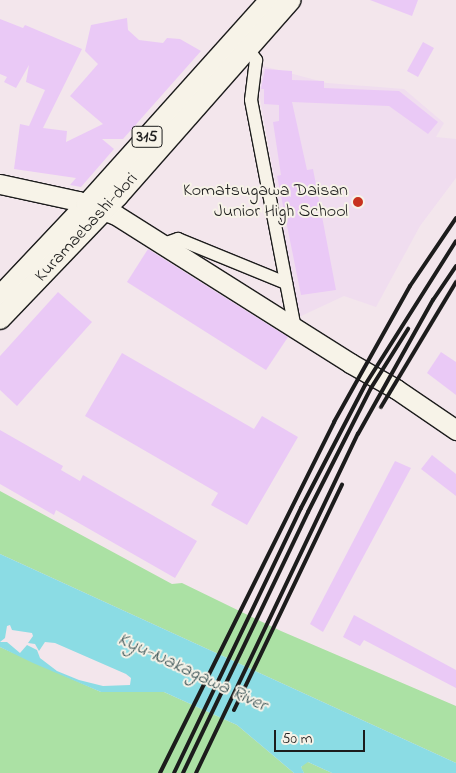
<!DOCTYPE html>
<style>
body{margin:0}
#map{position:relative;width:456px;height:773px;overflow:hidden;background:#f3e6ec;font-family:"Indie Flower",sans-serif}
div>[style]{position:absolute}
.built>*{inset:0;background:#f0ddef}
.green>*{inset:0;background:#abe1a4}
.water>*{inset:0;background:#8bdce4}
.building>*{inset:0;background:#eac9f6}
.roads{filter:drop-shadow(1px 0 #1c1c1c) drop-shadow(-1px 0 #1c1c1c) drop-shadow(0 1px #1c1c1c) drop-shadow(0 -1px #1c1c1c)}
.street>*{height:12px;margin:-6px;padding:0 6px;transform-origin:6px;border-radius:6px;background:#f7f3e8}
.secondary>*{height:19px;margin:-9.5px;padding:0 9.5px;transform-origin:9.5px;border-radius:9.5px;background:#f7f3e8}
.primary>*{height:20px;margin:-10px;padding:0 10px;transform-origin:10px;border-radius:10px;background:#f7f3e8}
.rail>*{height:4px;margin:-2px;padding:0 2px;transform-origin:2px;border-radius:2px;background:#1c1c1c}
.dots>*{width:14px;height:14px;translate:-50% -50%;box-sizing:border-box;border:2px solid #f7f3e8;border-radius:50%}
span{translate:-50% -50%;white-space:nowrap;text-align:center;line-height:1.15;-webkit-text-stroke:4px #f7f3e8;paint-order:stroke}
.shield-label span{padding:1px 4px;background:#f7f3e8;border:1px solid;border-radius:4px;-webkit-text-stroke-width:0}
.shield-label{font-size:16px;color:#1c1c1c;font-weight:700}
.poi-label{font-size:18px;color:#1c1c1c}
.right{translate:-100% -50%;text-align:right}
.street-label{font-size:18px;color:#1c1c1c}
.water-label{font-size:19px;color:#3d5658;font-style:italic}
.scale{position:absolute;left:274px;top:730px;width:91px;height:22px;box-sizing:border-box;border:2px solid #1c1c1c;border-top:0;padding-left:6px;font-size:15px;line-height:18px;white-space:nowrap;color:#1c1c1c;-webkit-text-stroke:4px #f7f3e8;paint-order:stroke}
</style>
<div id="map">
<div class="built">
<div style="clip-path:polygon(263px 66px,327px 83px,404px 89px,444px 123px,436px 137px,456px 139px,456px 178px,420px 226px,376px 307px,344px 296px,299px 317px,259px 92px)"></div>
</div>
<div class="green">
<div style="clip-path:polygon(0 491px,172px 584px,182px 583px,281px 631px,456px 706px,456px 763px,0 554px)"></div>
<div style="clip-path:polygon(0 647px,101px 692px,164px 692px,237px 725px,294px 773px,0 773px)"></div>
<div style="clip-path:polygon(304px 762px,308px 762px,332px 773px,304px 773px,301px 768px)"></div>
</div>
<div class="water">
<div style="clip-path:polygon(evenodd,0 554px,456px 763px,456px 773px,332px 773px,308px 762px,301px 767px,304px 773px,294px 773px,237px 725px,164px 692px,101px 692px,33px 663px,0 647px,0 554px,10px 625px,12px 630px,32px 633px,33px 636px,28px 643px,35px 644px,39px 651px,45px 642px,55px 643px,126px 674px,131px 678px,130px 685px,103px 686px,79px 680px,57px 671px,40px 658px,37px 650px,27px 645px,20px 653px,7px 642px,0 642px,5px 638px,7px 626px,10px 625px)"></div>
</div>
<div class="building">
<div style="clip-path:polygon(370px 0,418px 0,412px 16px)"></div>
<div style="clip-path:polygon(127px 18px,128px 30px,139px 40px,163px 43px,167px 38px,180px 39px,201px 51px,123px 139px,102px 139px,114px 149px,81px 187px,70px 185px,76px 178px,14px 169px,20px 124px,29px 126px,45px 90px,26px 82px,29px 65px,16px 88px,4px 82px,7px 77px,0 74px,0 19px,23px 28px,25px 25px,82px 49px,43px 128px,67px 131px,66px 142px,103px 124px,70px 96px,98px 64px,85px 51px,91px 25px)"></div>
<div style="clip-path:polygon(423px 42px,434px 48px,418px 77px,407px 71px)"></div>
<div style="clip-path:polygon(265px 69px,292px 71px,292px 80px,324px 81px,324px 88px,399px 91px,438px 122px,428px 134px,389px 106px,292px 102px,307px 170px,313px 169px,336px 290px,301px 295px,277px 176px,281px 175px,273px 122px,279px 121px,279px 105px,264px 104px,264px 89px,261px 89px)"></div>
<div style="clip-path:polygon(148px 249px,288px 337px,266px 370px,127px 282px)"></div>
<div style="clip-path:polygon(58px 292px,92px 322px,17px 406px,0 390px,0 356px)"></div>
<div style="clip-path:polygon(441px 352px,456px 362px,456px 395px,427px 373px)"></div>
<div style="clip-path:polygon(122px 353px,254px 429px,262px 416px,298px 437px,247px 525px,211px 505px,218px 493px,85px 416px)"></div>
<div style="clip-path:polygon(0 430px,63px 466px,61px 470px,80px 481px,83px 475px,197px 541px,175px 578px,56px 510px,54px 515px,0 484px)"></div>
<div style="clip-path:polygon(432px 455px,456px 474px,456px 496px,421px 469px)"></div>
<div style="clip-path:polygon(395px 461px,411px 468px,323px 632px,310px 624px)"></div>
<div style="clip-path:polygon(354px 615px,456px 670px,456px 688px,364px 640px,360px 646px,343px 637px)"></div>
</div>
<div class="roads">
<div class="street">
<div style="left:248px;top:49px;width:14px;rotate:54deg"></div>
<div style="left:256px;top:60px;width:40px;rotate:97.1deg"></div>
<div style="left:251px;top:100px;width:232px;rotate:79.1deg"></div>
<div style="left:164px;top:244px;width:15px;rotate:-20deg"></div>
<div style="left:178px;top:239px;width:117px;rotate:22.2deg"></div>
</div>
<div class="secondary">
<div style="left:0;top:184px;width:80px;rotate:12.3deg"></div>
<div style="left:78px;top:201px;width:40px;rotate:20.2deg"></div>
<div style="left:116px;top:215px;width:277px;rotate:32.3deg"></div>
<div style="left:350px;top:363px;width:53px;rotate:29.5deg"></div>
<div style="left:396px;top:389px;width:73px;rotate:34.3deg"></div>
</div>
<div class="primary">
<div style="left:0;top:296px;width:127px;rotate:-46.6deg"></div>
<div style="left:87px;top:204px;width:274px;rotate:-48.1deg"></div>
<div style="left:0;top:319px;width:170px;rotate:-46.2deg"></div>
<div style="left:118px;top:196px;width:261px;rotate:-48.6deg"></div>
</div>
</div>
<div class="rail">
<div style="left:381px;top:407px;width:146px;rotate:-59deg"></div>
<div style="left:234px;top:710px;width:250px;rotate:-64.4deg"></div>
<div style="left:160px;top:773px;width:392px;rotate:-63.6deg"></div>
<div style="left:334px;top:422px;width:156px;rotate:-60.8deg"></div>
<div style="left:410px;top:286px;width:82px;rotate:-55.9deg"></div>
<div style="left:174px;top:773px;width:294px;rotate:-64.4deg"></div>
<div style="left:301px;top:508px;width:139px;rotate:-62.5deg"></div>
<div style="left:365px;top:385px;width:170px;rotate:-57.7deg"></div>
<div style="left:183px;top:773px;width:289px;rotate:-64.4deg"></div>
<div style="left:308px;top:512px;width:139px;rotate:-63.1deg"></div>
<div style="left:371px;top:388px;width:70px;rotate:-57.9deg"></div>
<div style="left:196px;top:773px;width:376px;rotate:-64.5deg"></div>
<div style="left:358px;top:434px;width:154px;rotate:-60.8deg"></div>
<div style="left:433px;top:300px;width:41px;rotate:-55.9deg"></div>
</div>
<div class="dots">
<div style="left:358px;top:202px;background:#c8321e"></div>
</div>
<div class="shield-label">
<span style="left:147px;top:137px">315</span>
</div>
<div class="poi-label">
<span class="right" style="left:348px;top:202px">Komatsugawa Daisan<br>Junior High School</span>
</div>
<div class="street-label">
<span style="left:87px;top:228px;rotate:-47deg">Kuramaebashi-dori</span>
</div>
<div class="water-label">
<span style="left:192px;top:673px;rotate:25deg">Kyu-Nakagawa River</span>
</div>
<div class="scale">50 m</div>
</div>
